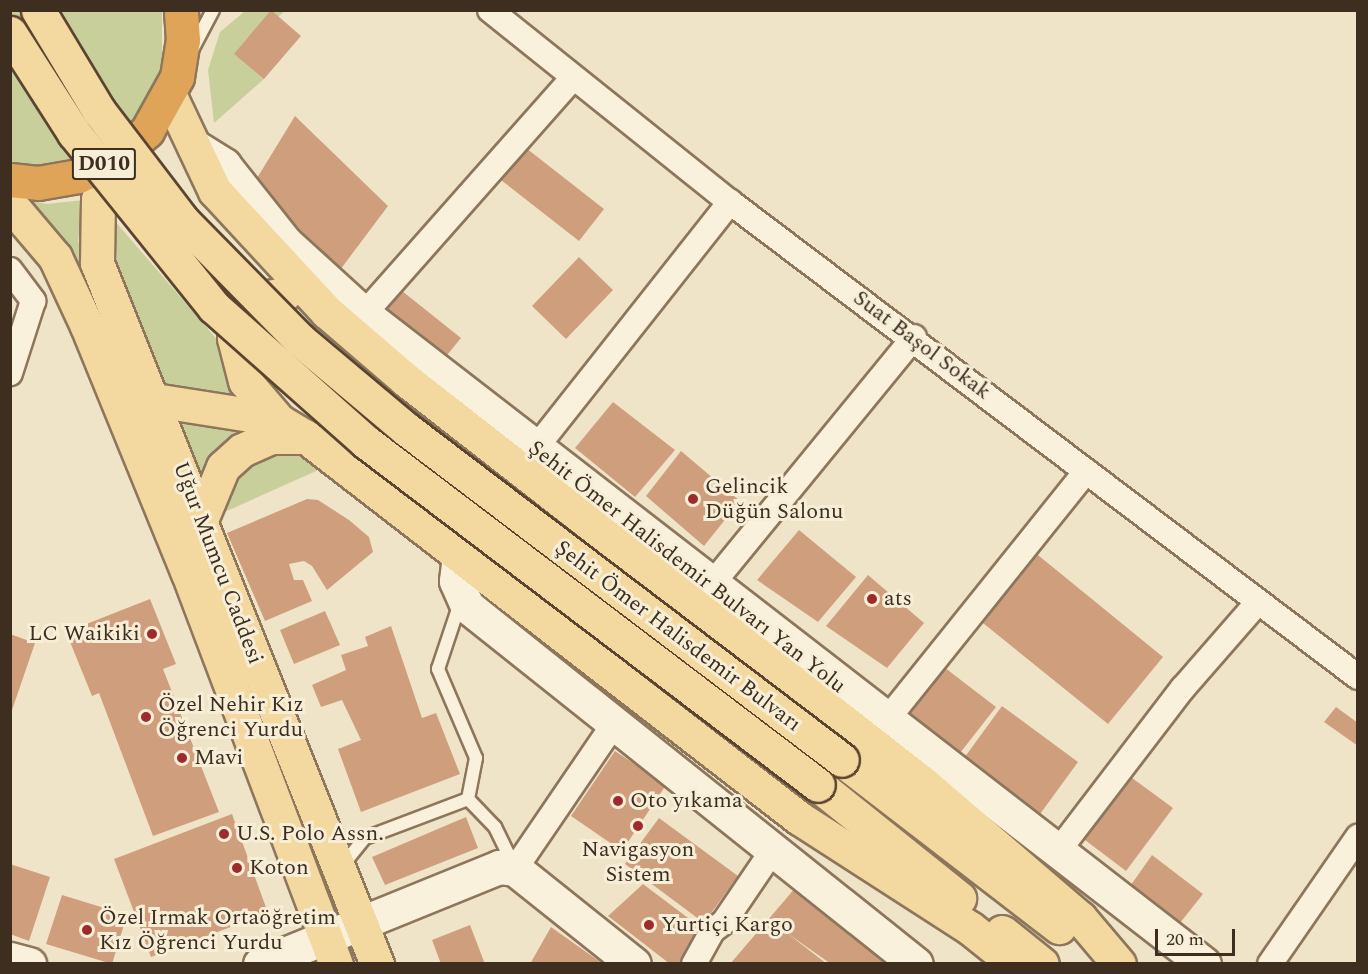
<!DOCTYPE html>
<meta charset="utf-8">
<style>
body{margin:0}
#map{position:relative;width:1368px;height:974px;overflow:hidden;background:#f0e4c8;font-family:Spectral,serif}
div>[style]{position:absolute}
.green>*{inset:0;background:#c9cf9b}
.building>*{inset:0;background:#cf9f7d}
.roads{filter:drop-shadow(2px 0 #8d765c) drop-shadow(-2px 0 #8d765c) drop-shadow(0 2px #8d765c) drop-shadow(0 -2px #8d765c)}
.lane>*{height:12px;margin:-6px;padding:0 6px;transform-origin:6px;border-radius:6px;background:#faf1dc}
.street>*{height:24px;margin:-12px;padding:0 12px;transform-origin:12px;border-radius:12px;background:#faf1dc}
.secondary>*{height:33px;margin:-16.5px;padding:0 16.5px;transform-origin:16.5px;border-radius:16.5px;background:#faf1dc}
.primary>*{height:33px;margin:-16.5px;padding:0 16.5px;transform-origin:16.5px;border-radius:16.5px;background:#f3d9a0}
.highway>*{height:33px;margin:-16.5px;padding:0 16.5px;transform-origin:16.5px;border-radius:16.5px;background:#e0a458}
.bridges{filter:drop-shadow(2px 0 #5b4430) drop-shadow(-2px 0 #5b4430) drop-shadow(0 2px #5b4430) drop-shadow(0 -2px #5b4430)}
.primary-bridge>*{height:33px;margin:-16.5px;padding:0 16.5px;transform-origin:16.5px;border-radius:16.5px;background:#f3d9a0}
.dots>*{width:16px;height:16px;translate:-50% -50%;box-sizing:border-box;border:3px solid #f7eed8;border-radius:50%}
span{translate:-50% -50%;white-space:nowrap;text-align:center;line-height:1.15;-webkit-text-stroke:6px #f7eed8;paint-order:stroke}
.shield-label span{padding:2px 4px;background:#f7eed8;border:2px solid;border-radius:4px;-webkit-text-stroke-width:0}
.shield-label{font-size:21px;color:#3d2e20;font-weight:700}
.street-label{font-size:22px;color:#3d2e20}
.poi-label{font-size:22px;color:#3d2e20}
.left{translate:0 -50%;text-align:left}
.right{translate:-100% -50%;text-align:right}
.frame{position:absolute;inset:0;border:12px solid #3d2e20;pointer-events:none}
.scale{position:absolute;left:1155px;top:929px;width:80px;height:27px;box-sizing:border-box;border:3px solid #3d2e20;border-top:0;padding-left:8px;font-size:18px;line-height:21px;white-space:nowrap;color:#3d2e20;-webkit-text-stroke:4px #f7eed8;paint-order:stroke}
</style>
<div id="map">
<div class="green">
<div style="clip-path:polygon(10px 11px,162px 11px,162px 71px,148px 105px,119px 140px,56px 169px,11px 168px)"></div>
<div style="clip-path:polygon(245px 11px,285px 11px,278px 17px,264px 79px,214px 123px,208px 70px,220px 32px)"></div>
<div style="clip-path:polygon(29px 200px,46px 204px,84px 200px,78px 241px,130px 377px,120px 367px,73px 254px)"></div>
<div style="clip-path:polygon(114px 220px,221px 344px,249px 405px,158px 388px,112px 271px,106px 233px)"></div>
<div style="clip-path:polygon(176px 419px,249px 426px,201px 480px)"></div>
<div style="clip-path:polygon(290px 444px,325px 467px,218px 515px,236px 464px)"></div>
</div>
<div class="building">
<div style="clip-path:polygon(271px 10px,301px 36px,264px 79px,234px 54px)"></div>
<div style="clip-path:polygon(295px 116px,388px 206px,340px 270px,254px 183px)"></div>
<div style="clip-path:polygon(526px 148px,604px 209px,579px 241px,501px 180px)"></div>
<div style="clip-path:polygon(579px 257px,613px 290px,566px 339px,532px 306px)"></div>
<div style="clip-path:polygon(397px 287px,461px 338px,435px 370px,372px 320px)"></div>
<div style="clip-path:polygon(613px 402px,675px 450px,635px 497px,575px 448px)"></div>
<div style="clip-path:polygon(681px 451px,740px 501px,704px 546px,646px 496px)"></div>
<div style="clip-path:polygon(307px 499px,318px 500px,349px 520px,369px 537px,373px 552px,327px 590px,312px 566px,304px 561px,289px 564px,294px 580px,303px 580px,312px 601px,265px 621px,227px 533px)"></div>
<div style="clip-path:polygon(799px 530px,856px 577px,818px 622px,757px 580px)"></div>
<div style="clip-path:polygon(1033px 551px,1163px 657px,1108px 724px,978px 619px)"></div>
<div style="clip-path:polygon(868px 575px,924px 623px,887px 668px,826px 626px)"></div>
<div style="clip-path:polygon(150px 599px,176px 664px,163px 669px,219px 812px,153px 836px,99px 693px,92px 696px,66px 632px)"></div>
<div style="clip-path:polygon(325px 611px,340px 645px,294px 664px,280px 630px)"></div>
<div style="clip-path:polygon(391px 626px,422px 718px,436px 713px,460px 774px,361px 812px,338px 749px,361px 740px,342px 700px,321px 707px,312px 685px,346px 670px,341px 655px,368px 646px,365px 637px)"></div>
<div style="clip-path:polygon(10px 634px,35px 643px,11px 713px,10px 713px)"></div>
<div style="clip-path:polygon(940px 664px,996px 707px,953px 762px,897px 720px)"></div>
<div style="clip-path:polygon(1002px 706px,1078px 762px,1035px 821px,959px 765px)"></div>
<div style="clip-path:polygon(1336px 707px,1358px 723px,1358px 746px,1324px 722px)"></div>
<div style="clip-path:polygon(615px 751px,666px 785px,622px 851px,571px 816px)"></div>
<div style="clip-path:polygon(1128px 775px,1173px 808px,1126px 871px,1081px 837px)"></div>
<div style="clip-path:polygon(232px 814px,268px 913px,151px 957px,114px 859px)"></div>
<div style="clip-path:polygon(466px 817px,478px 848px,385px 885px,372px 857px)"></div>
<div style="clip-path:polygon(659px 818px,738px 876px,704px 923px,625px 864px)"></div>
<div style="clip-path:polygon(1152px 855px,1203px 894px,1176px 928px,1126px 892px)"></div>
<div style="clip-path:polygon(10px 864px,50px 877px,29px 941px,10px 934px)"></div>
<div style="clip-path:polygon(643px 884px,708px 933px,688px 964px,670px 964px,608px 916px)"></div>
<div style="clip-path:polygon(796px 887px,894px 964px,831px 964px,787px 933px,827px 964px,730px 964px)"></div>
<div style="clip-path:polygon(62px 895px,127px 915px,112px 964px,46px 944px)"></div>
<div style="clip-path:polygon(470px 925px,485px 964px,441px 964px,432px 940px)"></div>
<div style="clip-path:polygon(551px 927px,603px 964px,530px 964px)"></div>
</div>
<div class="roads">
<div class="lane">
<div style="left:192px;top:50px;width:45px;rotate:-62.3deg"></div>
<div style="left:468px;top:799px;width:39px;rotate:46deg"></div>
<div style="left:495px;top:827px;width:43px;rotate:64deg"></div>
<div style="left:342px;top:866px;width:36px;rotate:-51deg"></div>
<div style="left:365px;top:838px;width:110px;rotate:-20.7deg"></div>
<div style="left:468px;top:799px;width:42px;rotate:-79deg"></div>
<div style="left:476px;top:758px;width:97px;rotate:-113.1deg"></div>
<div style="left:438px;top:669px;width:70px;rotate:-71.6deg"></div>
</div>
<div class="street">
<div style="left:490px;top:10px;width:307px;rotate:38.7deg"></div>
<div style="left:730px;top:202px;width:787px;rotate:37.1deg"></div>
<div style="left:10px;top:270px;width:39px;rotate:53deg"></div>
<div style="left:33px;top:301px;width:76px;rotate:107.7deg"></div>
<div style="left:364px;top:314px;width:314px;rotate:-48.5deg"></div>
<div style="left:535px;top:449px;width:315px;rotate:-51.7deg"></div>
<div style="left:712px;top:584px;width:319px;rotate:-50.7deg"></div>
<div style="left:886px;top:721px;width:320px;rotate:-51.3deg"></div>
<div style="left:1059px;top:850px;width:204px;rotate:-52.6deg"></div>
<div style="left:1183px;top:688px;width:114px;rotate:-48.9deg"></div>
<div style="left:515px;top:869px;width:176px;rotate:-55.7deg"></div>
<div style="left:694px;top:964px;width:38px;rotate:-61deg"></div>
<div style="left:712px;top:931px;width:15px;rotate:-37deg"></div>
<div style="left:724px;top:922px;width:87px;rotate:-55.8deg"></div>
<div style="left:1270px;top:964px;width:155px;rotate:-55.3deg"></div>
</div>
<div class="secondary">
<div style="left:194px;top:146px;width:36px;rotate:32deg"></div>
<div style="left:224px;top:165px;width:98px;rotate:51.6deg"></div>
<div style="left:285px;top:242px;width:107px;rotate:42.3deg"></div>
<div style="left:364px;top:314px;width:1062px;rotate:37.73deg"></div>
<div style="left:459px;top:556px;width:25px;rotate:97deg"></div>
<div style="left:456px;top:581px;width:27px;rotate:66deg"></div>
<div style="left:467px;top:606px;width:574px;rotate:38.57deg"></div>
<div style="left:10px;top:959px;width:20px;rotate:15deg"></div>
<div style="left:260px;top:964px;width:258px;rotate:-22.1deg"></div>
<div style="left:499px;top:867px;width:16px;rotate:7deg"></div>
<div style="left:515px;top:869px;width:152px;rotate:38.6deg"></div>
</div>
<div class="primary">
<div style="left:170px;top:96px;width:105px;rotate:64.7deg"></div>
<div style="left:215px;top:191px;width:165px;rotate:47.2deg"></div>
<div style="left:327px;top:312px;width:104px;rotate:40.7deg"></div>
<div style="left:406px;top:380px;width:657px;rotate:37.95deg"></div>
<div style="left:924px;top:784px;width:206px;rotate:40.7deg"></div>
<div style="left:1080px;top:918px;width:60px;rotate:49.7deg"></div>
<div style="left:115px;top:159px;width:43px;rotate:113deg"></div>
<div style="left:98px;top:199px;width:64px;rotate:90.9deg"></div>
<div style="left:97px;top:263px;width:755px;rotate:68.23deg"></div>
<div style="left:10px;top:204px;width:70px;rotate:49.7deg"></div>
<div style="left:55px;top:257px;width:76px;rotate:65.1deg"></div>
<div style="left:87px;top:326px;width:267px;rotate:67.8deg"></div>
<div style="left:188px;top:573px;width:418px;rotate:69.3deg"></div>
<div style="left:116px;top:394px;width:142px;rotate:8.9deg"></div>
<div style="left:256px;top:416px;width:24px;rotate:12deg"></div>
<div style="left:279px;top:421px;width:31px;rotate:31deg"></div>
<div style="left:306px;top:437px;width:623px;rotate:37.7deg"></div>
<div style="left:799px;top:818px;width:203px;rotate:32.8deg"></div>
<div style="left:970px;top:928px;width:58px;rotate:38.7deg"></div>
<div style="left:279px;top:421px;width:52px;rotate:-130.4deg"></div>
<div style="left:245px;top:381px;width:44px;rotate:-104.3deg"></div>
<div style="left:234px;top:338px;width:29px;rotate:-76deg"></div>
<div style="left:241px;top:310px;width:14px;rotate:-45deg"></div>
<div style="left:251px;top:300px;width:34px;rotate:-10deg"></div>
<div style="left:201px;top:520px;width:57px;rotate:-67.5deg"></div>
<div style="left:223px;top:467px;width:25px;rotate:-42deg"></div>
<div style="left:242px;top:450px;width:32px;rotate:-24deg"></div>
<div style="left:271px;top:437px;width:35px"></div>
<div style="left:842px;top:760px;width:274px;rotate:37.6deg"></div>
<div style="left:818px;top:785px;width:181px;rotate:38.7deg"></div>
<div style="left:1002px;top:932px;width:51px;rotate:38.7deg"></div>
</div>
<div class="highway">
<div style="left:10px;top:180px;width:28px;rotate:6deg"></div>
<div style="left:38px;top:183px;width:41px;rotate:-9.9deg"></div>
<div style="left:78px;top:176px;width:41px;rotate:-24.7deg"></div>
<div style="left:115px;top:159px;width:43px;rotate:-41.2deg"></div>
<div style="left:147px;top:131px;width:62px;rotate:-60.9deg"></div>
<div style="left:177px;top:77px;width:37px;rotate:-81deg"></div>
<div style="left:183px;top:40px;width:30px;rotate:-94deg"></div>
</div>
</div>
<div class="bridges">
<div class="primary-bridge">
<div style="left:38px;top:10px;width:118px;rotate:58.9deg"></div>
<div style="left:99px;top:111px;width:137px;rotate:52.7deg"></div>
<div style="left:182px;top:220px;width:168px;rotate:45.5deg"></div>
<div style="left:300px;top:340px;width:138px;rotate:40deg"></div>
<div style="left:406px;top:429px;width:547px;rotate:37.2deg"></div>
<div style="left:10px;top:33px;width:119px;rotate:57.4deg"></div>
<div style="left:74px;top:133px;width:223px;rotate:51.2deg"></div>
<div style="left:214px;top:307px;width:203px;rotate:41.6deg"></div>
<div style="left:366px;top:442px;width:567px;rotate:37.19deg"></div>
</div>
</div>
<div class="dots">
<div style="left:693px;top:499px;background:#9e2a2b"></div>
<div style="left:872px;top:599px;background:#9e2a2b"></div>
<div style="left:152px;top:634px;background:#9e2a2b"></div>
<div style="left:146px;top:717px;background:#9e2a2b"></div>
<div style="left:182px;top:758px;background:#9e2a2b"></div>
<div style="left:618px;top:801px;background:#9e2a2b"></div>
<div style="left:638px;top:826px;background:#9e2a2b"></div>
<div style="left:224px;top:834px;background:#9e2a2b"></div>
<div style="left:237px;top:868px;background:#9e2a2b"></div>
<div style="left:649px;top:925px;background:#9e2a2b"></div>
<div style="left:87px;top:930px;background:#9e2a2b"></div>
</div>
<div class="shield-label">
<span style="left:104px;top:164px">D010</span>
</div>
<div class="street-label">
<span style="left:922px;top:345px;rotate:37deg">Suat Başol Sokak</span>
<span style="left:218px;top:563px;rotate:69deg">Uğur Mumcu Caddesi</span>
<span style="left:687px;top:567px;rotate:38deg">Şehit Ömer Halisdemir Bulvarı Yan Yolu</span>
<span style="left:678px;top:636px;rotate:37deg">Şehit Ömer Halisdemir Bulvarı</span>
</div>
<div class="poi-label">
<span class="left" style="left:705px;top:499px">Gelincik<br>Düğün Salonu</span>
<span class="left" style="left:884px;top:599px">ats</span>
<span class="right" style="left:140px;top:634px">LC Waikiki</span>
<span class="left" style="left:158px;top:717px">Özel Nehir Kız<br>Öğrenci Yurdu</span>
<span class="left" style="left:194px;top:758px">Mavi</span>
<span class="left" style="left:630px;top:801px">Oto yıkama</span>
<span class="left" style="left:236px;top:834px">U.S. Polo Assn.</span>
<span style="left:638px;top:862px">Navigasyon<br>Sistem</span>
<span class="left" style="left:249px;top:868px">Koton</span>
<span class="left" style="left:99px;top:930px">Özel Irmak Ortaöğretim<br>Kız Öğrenci Yurdu</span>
<span class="left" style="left:661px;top:925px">Yurtiçi Kargo</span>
</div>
<div class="frame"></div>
<div class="scale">20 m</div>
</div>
